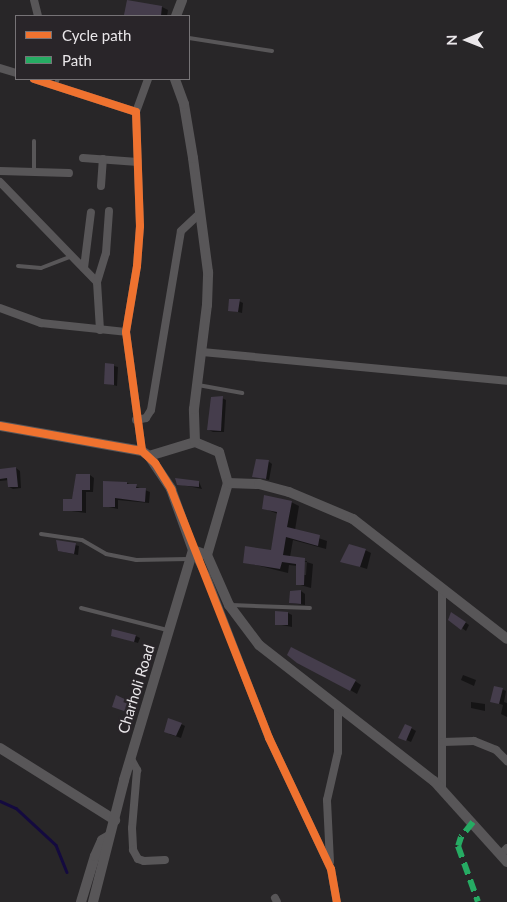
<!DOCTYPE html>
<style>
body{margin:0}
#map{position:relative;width:507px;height:902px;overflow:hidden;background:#282628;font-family:Lato,sans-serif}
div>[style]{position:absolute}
.shadow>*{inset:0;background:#0007}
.stream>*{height:2.5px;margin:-1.25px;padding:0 1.25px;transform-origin:1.25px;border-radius:1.25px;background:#140a3f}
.building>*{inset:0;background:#453d4c}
.service>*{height:4px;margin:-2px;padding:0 2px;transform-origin:2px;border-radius:2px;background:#585658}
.minor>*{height:8px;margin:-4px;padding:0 4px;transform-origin:4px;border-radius:4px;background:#585658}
.tertiary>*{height:10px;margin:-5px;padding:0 5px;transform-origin:5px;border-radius:5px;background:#585658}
.quiet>*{height:6px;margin-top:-3px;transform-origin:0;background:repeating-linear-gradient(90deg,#26ab63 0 12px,transparent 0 18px)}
.cycleway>*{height:8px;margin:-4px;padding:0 4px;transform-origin:4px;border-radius:4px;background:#ef722f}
span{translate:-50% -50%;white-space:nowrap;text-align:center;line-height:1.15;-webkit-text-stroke:5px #292529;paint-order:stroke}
.street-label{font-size:15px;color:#eae7ea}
.legend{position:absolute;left:15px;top:15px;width:175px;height:65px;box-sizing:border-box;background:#292529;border:1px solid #767376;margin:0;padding:6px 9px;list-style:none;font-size:15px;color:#eae7ea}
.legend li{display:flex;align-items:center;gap:10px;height:25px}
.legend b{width:25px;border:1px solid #767376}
.north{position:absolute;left:442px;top:15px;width:50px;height:50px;-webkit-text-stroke:4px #292529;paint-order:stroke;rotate:269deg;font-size:14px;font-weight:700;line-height:20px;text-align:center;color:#eae7ea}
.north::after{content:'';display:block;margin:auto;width:18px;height:22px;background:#eae7ea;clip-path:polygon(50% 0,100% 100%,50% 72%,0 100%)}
</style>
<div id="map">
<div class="shadow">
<div style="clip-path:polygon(128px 1px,162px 7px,168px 10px,167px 16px,129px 16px,125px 14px)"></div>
<div style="clip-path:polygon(239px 301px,243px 303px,242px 313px,230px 310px)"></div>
<div style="clip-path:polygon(106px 364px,118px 367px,117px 386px,105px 383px)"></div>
<div style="clip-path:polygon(222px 398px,226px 400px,224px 432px,213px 432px,209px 430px)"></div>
<div style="clip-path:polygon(268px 461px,272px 464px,269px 480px,254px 476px)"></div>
<div style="clip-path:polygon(16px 468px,20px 471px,21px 488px,13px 489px,9px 487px,9px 480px,0 481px,0 470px)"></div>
<div style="clip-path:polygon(90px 475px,94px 478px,93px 492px,86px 492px,86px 513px,64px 510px)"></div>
<div style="clip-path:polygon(199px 482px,202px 489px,178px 484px)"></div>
<div style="clip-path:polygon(127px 483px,150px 492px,149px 503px,118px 500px,118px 509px,104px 506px)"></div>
<div style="clip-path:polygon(evenodd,291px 502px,299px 506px,295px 530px,327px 541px,326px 549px,293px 540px,290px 557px,313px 564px,311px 588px,297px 584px,298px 566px,289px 565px,288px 573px,244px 562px,272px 552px,278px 514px,263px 508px,291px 502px,304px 561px,307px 561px,306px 575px,303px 575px,304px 561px)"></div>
<div style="clip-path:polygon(57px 541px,79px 546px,78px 555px,59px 551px)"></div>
<div style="clip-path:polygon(365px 550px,371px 553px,367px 569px,342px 561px)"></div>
<div style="clip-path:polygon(301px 591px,305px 594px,305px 605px,290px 603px)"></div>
<div style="clip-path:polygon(288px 613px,292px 615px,292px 627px,276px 624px)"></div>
<div style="clip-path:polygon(452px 613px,469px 625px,466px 631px,449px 618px)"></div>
<div style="clip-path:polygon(112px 635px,136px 636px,140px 638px,138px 643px)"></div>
<div style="clip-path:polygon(288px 654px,355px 681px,361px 685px,357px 694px)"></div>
<div style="clip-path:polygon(463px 675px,476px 680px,474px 686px,461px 680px)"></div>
<div style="clip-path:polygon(502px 689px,506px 691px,504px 702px,507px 703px,507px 717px,501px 714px,503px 705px,492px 701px)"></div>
<div style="clip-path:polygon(117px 697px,137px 706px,134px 713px,116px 707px)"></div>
<div style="clip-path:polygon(471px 702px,485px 704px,485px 711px,471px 708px)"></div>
<div style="clip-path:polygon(181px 724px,185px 726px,181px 738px,169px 734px)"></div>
<div style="clip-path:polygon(406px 725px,416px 731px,411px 742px,404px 739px)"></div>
</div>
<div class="stream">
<div style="left:0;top:801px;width:17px;rotate:24deg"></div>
<div style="left:16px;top:808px;width:54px;rotate:42.8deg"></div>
<div style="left:56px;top:845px;width:29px;rotate:68deg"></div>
</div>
<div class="building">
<div style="clip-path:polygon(127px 0,162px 6px,161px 16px,124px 15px)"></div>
<div style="clip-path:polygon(229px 299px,240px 299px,238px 312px,228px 311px)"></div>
<div style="clip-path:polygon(105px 363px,114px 364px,114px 385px,104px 384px)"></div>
<div style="clip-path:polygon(223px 396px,221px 431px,207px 430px,211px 397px)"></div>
<div style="clip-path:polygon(256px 459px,269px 460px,266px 479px,252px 477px)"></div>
<div style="clip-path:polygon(16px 467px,18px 487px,8px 487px,7px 478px,0 479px,0 469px)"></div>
<div style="clip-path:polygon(76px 474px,90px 474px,90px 490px,82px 490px,82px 511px,63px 511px,63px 499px,72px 499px)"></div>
<div style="clip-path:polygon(175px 478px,199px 481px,199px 487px,177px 485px)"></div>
<div style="clip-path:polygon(103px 481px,127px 482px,127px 484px,137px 484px,136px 488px,146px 488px,145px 502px,115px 498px,115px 507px,103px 507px)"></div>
<div style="clip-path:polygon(264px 495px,292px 501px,287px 527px,320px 535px,318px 546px,286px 537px,283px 555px,305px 558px,304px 585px,296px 585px,296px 564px,282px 562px,280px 569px,243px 563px,245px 546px,271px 550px,277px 512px,262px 509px)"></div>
<div style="clip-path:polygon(56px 540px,76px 543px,74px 554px,58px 551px)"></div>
<div style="clip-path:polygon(349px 544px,366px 549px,360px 567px,340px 562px)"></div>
<div style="clip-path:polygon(301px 590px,301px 604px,289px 603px,290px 591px)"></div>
<div style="clip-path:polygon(275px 611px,288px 612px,288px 625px,275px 625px)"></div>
<div style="clip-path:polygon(451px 612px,466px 622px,461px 630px,448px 620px)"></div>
<div style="clip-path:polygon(112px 629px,136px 635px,134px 642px,111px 636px)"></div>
<div style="clip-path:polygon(291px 647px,356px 680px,350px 691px,297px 663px,287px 655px)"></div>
<div style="clip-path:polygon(494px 686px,503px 688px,499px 704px,490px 702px)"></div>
<div style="clip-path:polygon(116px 695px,133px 703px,130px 713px,112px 707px)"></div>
<div style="clip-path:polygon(168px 718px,182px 723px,176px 736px,164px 732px)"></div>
<div style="clip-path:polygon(405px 724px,412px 727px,406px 741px,398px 738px)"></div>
</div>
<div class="service">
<div style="left:189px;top:38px;width:84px;rotate:8.9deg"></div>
<div style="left:55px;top:86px;width:8px;rotate:-67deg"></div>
<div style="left:34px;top:172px;width:31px;rotate:-90deg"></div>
<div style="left:18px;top:266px;width:23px;rotate:5deg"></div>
<div style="left:41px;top:268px;width:33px;rotate:-21deg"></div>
<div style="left:198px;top:385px;width:45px;rotate:10.3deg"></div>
<div style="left:41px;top:534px;width:41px;rotate:8.3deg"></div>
<div style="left:82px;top:540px;width:28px;rotate:30deg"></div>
<div style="left:106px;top:554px;width:31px;rotate:11deg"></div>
<div style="left:136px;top:560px;width:52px;rotate:-1.1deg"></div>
<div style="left:231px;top:605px;width:79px;rotate:2.2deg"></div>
<div style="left:81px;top:608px;width:89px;rotate:14.3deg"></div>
</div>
<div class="minor">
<div style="left:34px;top:0;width:16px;rotate:76deg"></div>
<div style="left:0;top:68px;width:17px;rotate:17deg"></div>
<div style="left:34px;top:79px;width:107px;rotate:17.9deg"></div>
<div style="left:136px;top:112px;width:114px;rotate:88deg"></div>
<div style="left:140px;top:226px;width:40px;rotate:94.3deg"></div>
<div style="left:137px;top:266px;width:67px;rotate:99.5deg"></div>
<div style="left:126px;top:332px;width:120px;rotate:82.3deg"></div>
<div style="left:136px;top:112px;width:35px;rotate:-70deg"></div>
<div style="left:83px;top:158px;width:55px;rotate:4.2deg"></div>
<div style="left:0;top:171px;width:69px;rotate:1.7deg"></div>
<div style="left:0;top:182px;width:139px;rotate:45.9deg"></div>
<div style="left:97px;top:282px;width:48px;rotate:86.4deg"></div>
<div style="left:101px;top:186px;width:27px;rotate:-86deg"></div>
<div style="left:84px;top:268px;width:56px;rotate:-82.9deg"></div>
<div style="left:97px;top:282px;width:30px;rotate:-73deg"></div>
<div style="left:106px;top:253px;width:42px;rotate:-85.9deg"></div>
<div style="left:0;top:308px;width:44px;rotate:20.1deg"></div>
<div style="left:41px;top:323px;width:85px;rotate:6deg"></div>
<div style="left:202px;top:352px;width:306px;rotate:5.4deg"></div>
<div style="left:136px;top:420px;width:10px;rotate:-11deg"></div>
<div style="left:146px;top:418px;width:9px;rotate:-58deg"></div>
<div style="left:151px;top:410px;width:181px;rotate:-80.5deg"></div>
<div style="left:181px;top:231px;width:26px;rotate:-43deg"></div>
<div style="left:193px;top:550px;width:28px;rotate:63deg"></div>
<div style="left:206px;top:575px;width:175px;rotate:68.9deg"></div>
<div style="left:269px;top:738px;width:145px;rotate:64.7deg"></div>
<div style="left:331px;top:869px;width:34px;rotate:80deg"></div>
<div style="left:442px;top:590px;width:200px;rotate:90deg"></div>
<div style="left:443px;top:742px;width:31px;rotate:-2deg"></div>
<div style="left:474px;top:741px;width:24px;rotate:22deg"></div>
<div style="left:496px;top:750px;width:16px;rotate:45deg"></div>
<div style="left:131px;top:759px;width:13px;rotate:61deg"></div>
<div style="left:137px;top:770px;width:58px;rotate:94.9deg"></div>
<div style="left:132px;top:828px;width:22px;rotate:87deg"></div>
<div style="left:133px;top:850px;width:10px;rotate:61deg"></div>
<div style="left:138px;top:859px;width:6px;rotate:18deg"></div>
<div style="left:144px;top:861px;width:21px;rotate:-3deg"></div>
<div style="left:501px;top:854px;width:8px;rotate:-45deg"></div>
<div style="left:330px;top:862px;width:62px;rotate:-92.8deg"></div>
<div style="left:327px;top:800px;width:49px;rotate:-77.1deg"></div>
<div style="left:338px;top:752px;width:46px;rotate:-90deg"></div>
<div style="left:275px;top:898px;width:4px;rotate:63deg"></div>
</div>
<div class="tertiary">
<div style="left:176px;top:16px;width:17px;rotate:-69deg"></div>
<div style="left:0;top:426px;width:144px;rotate:10deg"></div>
<div style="left:142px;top:451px;width:9px;rotate:36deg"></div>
<div style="left:149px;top:456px;width:40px;rotate:56deg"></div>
<div style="left:171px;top:489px;width:65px;rotate:70.2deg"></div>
<div style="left:195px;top:442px;width:26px;rotate:23deg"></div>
<div style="left:219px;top:452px;width:32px;rotate:74deg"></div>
<div style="left:228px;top:483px;width:75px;rotate:106.3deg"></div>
<div style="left:149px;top:456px;width:48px;rotate:-16.9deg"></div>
<div style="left:195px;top:442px;width:33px;rotate:-92deg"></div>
<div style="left:194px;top:409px;width:105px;rotate:-82.9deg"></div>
<div style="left:207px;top:305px;width:33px;rotate:-88deg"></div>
<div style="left:208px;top:272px;width:115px;rotate:-97.5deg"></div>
<div style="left:193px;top:158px;width:55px;rotate:-99.5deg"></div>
<div style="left:184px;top:104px;width:27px;rotate:-110deg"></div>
<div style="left:228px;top:483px;width:31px;rotate:2deg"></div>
<div style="left:259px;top:484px;width:31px;rotate:15deg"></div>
<div style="left:289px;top:492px;width:69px;rotate:22.9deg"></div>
<div style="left:353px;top:519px;width:195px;rotate:37.9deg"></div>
<div style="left:193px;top:550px;width:15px;rotate:20deg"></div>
<div style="left:207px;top:555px;width:55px;rotate:66.3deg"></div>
<div style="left:229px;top:605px;width:50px;rotate:53.1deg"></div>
<div style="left:259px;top:645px;width:222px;rotate:37.9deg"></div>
<div style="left:434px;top:781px;width:109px;rotate:48deg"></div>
<div style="left:0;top:748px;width:136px;rotate:32.1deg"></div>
<div style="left:81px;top:902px;width:48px;rotate:-73.1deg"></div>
<div style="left:95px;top:856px;width:17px;rotate:-66deg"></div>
<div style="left:102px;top:840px;width:8px;rotate:-30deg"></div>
<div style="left:93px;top:902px;width:126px;rotate:-75.7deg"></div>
<div style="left:124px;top:780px;width:240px;rotate:-73.3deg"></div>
</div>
<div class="quiet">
<div style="left:473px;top:822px;width:19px;rotate:129deg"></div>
<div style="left:461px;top:837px;width:9px;rotate:108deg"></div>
<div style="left:458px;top:846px;width:59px;rotate:70.3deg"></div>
</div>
<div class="cycleway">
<div style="left:34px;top:79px;width:107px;rotate:17.9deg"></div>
<div style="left:136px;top:112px;width:114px;rotate:88deg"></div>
<div style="left:140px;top:226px;width:40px;rotate:94.3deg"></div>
<div style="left:137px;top:266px;width:67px;rotate:99.5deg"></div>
<div style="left:126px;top:332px;width:120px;rotate:82.3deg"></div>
<div style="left:0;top:426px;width:144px;rotate:10deg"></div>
<div style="left:142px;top:451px;width:18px;rotate:43deg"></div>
<div style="left:155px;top:463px;width:31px;rotate:58deg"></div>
<div style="left:171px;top:489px;width:268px;rotate:68.5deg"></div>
<div style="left:269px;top:738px;width:145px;rotate:64.7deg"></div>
<div style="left:331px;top:869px;width:34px;rotate:80deg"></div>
</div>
<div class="street-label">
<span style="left:136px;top:689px;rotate:-73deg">Charholi Road</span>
</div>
<ul class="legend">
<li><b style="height:6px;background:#ef722f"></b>Cycle path</li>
<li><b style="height:6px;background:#26ab63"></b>Path</li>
</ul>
<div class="north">N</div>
</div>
